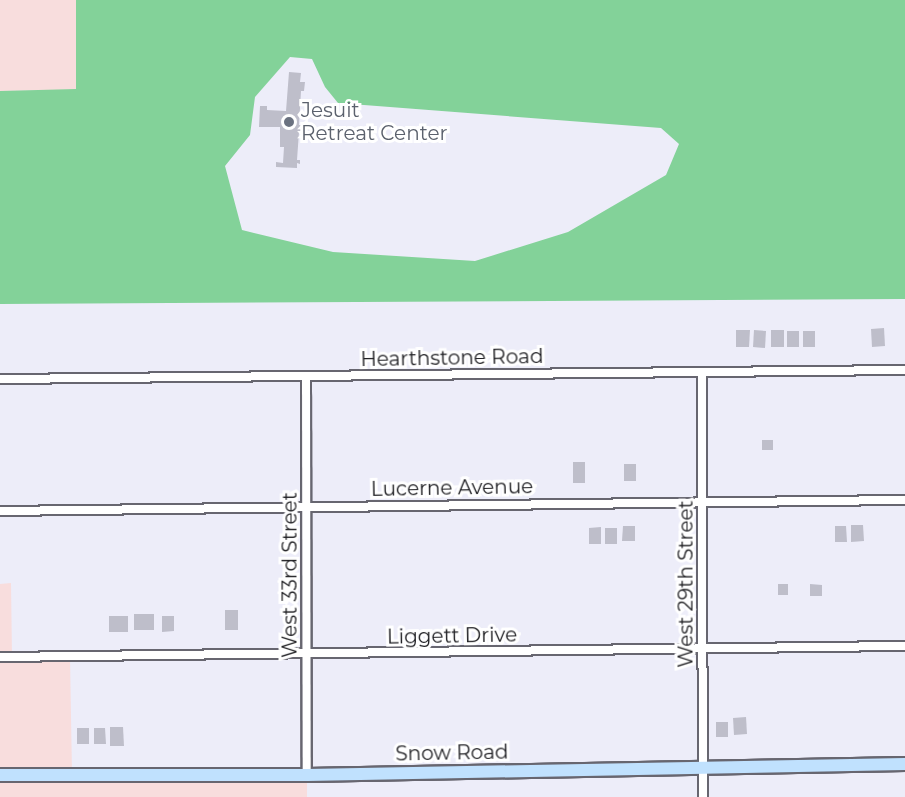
<!DOCTYPE html>
<style>
body{margin:0}
#map{position:relative;width:905px;height:797px;overflow:hidden;background:#ededf9;font-family:Montserrat,sans-serif}
div>[style]{position:absolute}
.commercial>*{inset:0;background:#f8dddd}
.green>*{inset:0;background:#83d299}
.building>*{inset:0;background:#bebeca}
.roads{filter:drop-shadow(2px 0 #676670) drop-shadow(-2px 0 #676670) drop-shadow(0 2px #676670) drop-shadow(0 -2px #676670)}
.street>*{height:8px;margin:-4px;padding:0 4px;transform-origin:4px;border-radius:4px;background:#fff}
.primary>*{height:12px;margin:-6px;padding:0 6px;transform-origin:6px;border-radius:6px;background:#c0e1fe}
.dots>*{width:16px;height:16px;translate:-50% -50%;box-sizing:border-box;border:3px solid #fff;border-radius:50%}
span{translate:-50% -50%;white-space:nowrap;text-align:center;line-height:1.15;-webkit-text-stroke:6px #fff;paint-order:stroke}
.worship-label{font-size:20px;color:#5b616d}
.left{translate:0 -50%;text-align:left}
.street-label{font-size:20px;color:#1d1d21}
</style>
<div id="map">
<div class="commercial">
<div style="clip-path:polygon(0 0,76px 0,76px 90px,0 91px)"></div>
<div style="clip-path:polygon(11px 583px,12px 657px,70px 657px,72px 774px,307px 775px,307px 797px,0 797px,0 584px)"></div>
</div>
<div class="green">
<div style="clip-path:polygon(evenodd,76px 0,905px 0,905px 299px,0 304px,0 91px,76px 89px,76px 0,290px 57px,312px 59px,325px 87px,338px 103px,661px 128px,679px 144px,666px 175px,568px 232px,475px 261px,333px 252px,242px 230px,225px 166px,250px 135px,255px 97px,290px 57px)"></div>
</div>
<div class="building">
<div style="clip-path:polygon(289px 72px,301px 73px,300px 82px,305px 82px,304px 91px,301px 91px,299px 125px,308px 126px,307px 132px,299px 132px,297px 160px,300px 160px,300px 164px,297px 163px,297px 168px,276px 167px,276px 162px,283px 163px,284px 147px,280px 147px,280px 127px,259px 127px,260px 106px,267px 106px,267px 110px,286px 111px)"></div>
<div style="clip-path:polygon(884px 328px,885px 346px,872px 347px,871px 329px)"></div>
<div style="clip-path:polygon(736px 330px,750px 330px,749px 347px,736px 347px)"></div>
<div style="clip-path:polygon(754px 330px,766px 331px,765px 348px,753px 347px)"></div>
<div style="clip-path:polygon(771px 330px,784px 330px,784px 347px,771px 347px)"></div>
<div style="clip-path:polygon(787px 331px,799px 331px,799px 347px,787px 347px)"></div>
<div style="clip-path:polygon(803px 331px,815px 331px,815px 347px,803px 347px)"></div>
<div style="clip-path:polygon(762px 440px,773px 440px,773px 450px,762px 450px)"></div>
<div style="clip-path:polygon(573px 462px,585px 462px,585px 483px,573px 483px)"></div>
<div style="clip-path:polygon(624px 464px,636px 464px,636px 481px,624px 481px)"></div>
<div style="clip-path:polygon(851px 525px,863px 525px,864px 541px,851px 542px)"></div>
<div style="clip-path:polygon(623px 526px,635px 526px,635px 541px,622px 541px)"></div>
<div style="clip-path:polygon(835px 526px,846px 526px,847px 542px,835px 542px)"></div>
<div style="clip-path:polygon(601px 527px,601px 544px,589px 544px,589px 528px)"></div>
<div style="clip-path:polygon(605px 528px,617px 528px,617px 544px,605px 544px)"></div>
<div style="clip-path:polygon(778px 584px,788px 584px,788px 595px,778px 595px)"></div>
<div style="clip-path:polygon(810px 584px,822px 585px,822px 596px,810px 596px)"></div>
<div style="clip-path:polygon(225px 610px,238px 610px,238px 630px,225px 630px)"></div>
<div style="clip-path:polygon(134px 614px,154px 614px,154px 630px,134px 630px)"></div>
<div style="clip-path:polygon(109px 616px,128px 616px,128px 632px,109px 632px)"></div>
<div style="clip-path:polygon(162px 616px,174px 616px,174px 631px,162px 632px)"></div>
<div style="clip-path:polygon(746px 717px,747px 734px,734px 735px,733px 718px)"></div>
<div style="clip-path:polygon(716px 722px,728px 722px,728px 737px,716px 737px)"></div>
<div style="clip-path:polygon(110px 727px,123px 727px,124px 746px,110px 746px)"></div>
<div style="clip-path:polygon(77px 728px,89px 728px,89px 744px,77px 744px)"></div>
<div style="clip-path:polygon(94px 728px,105px 728px,106px 744px,94px 744px)"></div>
</div>
<div class="roads">
<div class="street">
<div style="left:702px;top:372px;width:425px;rotate:89.9deg"></div>
<div style="left:306px;top:376px;width:399px;rotate:89.9deg"></div>
<div style="left:0;top:379px;width:905px;rotate:-0.57deg"></div>
<div style="left:0;top:511px;width:905px;rotate:-0.7deg"></div>
<div style="left:0;top:657px;width:905px;rotate:-0.7deg"></div>
</div>
<div class="primary">
<div style="left:0;top:775px;width:307px"></div>
<div style="left:307px;top:775px;width:598px;rotate:-1.05deg"></div>
</div>
</div>
<div class="dots">
<div style="left:289px;top:122px;background:#6b7280"></div>
</div>
<div class="worship-label">
<span class="left" style="left:301px;top:122px">Jesuit<br>Retreat Center</span>
</div>
<div class="street-label">
<span style="left:452px;top:358px;rotate:-1deg">Hearthstone Road</span>
<span style="left:452px;top:488px;rotate:-1deg">Lucerne Avenue</span>
<span style="left:290px;top:575px;rotate:-90deg">West 33rd Street</span>
<span style="left:686px;top:584px;rotate:-90deg">West 29th Street</span>
<span style="left:452px;top:636px;rotate:-1deg">Liggett Drive</span>
<span style="left:452px;top:753px;rotate:-1deg">Snow Road</span>
</div>
</div>
